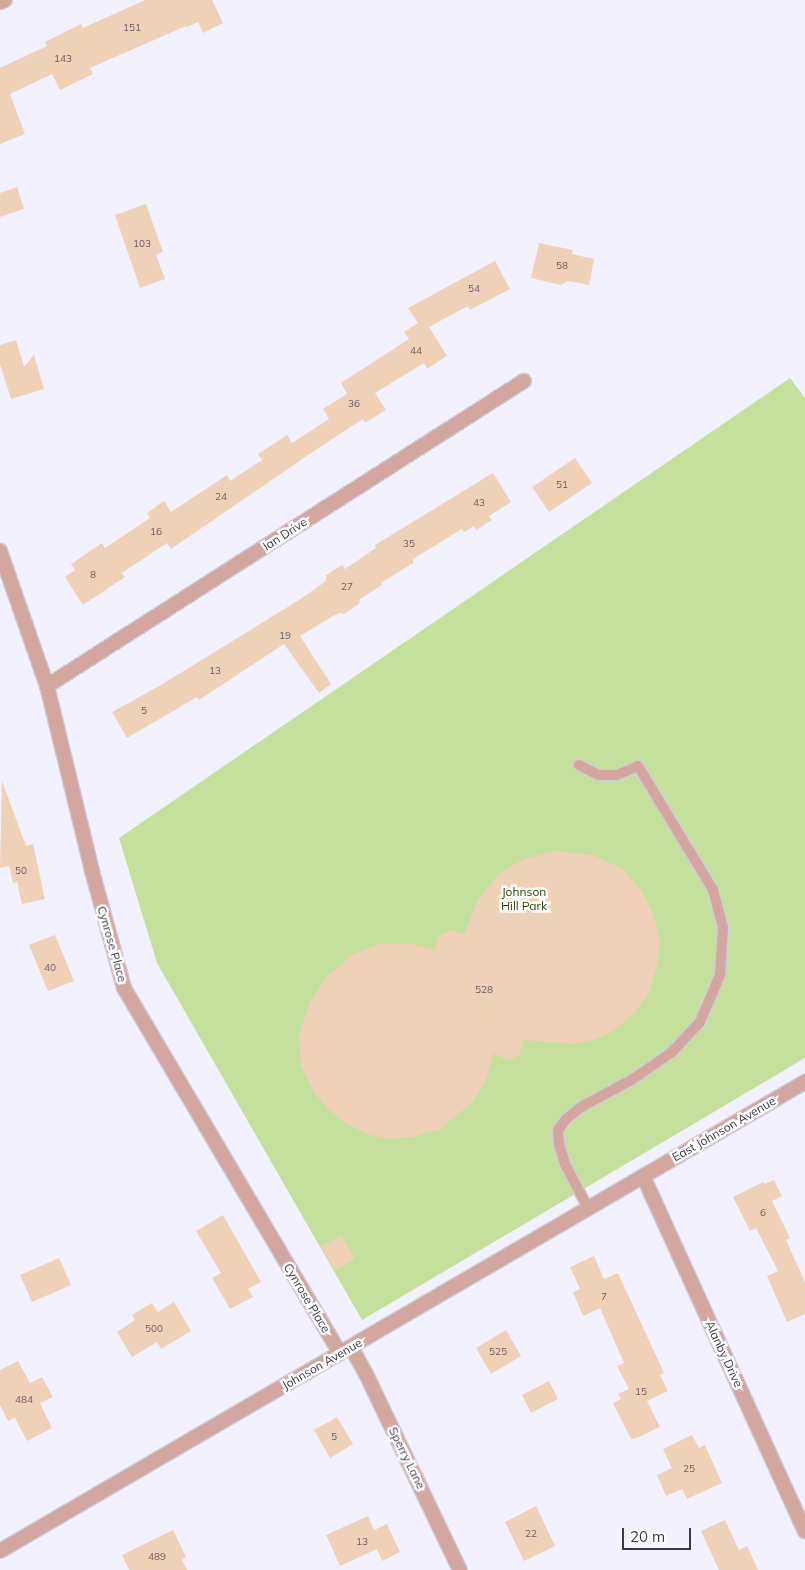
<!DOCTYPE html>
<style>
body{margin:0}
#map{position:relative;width:805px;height:1570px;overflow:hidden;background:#f4f1ff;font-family:Mulish,sans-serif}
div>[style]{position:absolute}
.green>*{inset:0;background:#c5e09d}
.building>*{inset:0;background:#efd1b8}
.roads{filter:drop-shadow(1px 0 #cfccda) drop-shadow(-1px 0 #cfccda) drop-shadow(0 1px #cfccda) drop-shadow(0 -1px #cfccda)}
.service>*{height:10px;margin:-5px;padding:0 5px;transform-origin:5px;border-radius:5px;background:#d3a79f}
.minor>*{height:14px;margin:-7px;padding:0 7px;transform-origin:7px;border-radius:7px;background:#d3a79f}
.tertiary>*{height:14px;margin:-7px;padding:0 7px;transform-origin:7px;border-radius:7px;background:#d3a79f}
span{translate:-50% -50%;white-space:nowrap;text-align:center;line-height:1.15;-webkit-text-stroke:5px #fff;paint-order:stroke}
.number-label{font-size:10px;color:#685e62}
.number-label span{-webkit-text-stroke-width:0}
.street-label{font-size:12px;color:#3b3745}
.park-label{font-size:12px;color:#2f4300}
.scale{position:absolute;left:622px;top:1528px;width:69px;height:22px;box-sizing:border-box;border:2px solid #3b3745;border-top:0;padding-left:6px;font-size:15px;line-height:18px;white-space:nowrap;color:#3b3745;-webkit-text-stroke:4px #fff;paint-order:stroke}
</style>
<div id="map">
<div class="green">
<div style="clip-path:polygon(790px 378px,805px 398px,805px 1058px,362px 1320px,157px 963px,119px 838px)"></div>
</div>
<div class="building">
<div style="clip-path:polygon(145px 0,212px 0,223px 23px,203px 33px,198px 22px,187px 27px,186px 26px,90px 68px,93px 74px,60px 90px,52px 74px,10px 94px,25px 134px,0 144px,0 68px,47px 46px,45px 42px,81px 24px,83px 28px)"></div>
<div style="clip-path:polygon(17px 187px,24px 209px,0 217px,0 193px)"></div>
<div style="clip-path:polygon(146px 204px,163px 252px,156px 255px,165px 279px,140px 288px,115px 215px)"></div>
<div style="clip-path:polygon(539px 243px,573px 250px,572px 254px,594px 259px,589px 285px,568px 281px,561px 285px,531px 278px)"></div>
<div style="clip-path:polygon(495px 261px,510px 289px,470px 310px,468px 306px,429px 327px,447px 356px,427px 369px,424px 363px,375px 393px,386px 410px,365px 423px,363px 419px,317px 449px,171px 549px,167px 543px,122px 573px,125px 577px,83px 605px,65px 577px,75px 570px,71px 564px,102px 543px,105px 548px,150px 518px,147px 513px,164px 501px,171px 512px,227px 475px,230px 481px,262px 460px,258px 454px,287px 435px,292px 443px,329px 419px,323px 409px,347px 394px,341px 383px,409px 339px,404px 332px,418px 323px,408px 308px)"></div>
<div style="clip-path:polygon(16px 340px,24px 367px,34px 355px,44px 389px,11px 399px,0 364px,0 345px)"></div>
<div style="clip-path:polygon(575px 458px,592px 483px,549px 512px,532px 487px)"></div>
<div style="clip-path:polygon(493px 473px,511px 502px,489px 516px,492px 520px,476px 530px,474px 526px,464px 532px,462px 529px,413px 559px,413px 563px,381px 583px,382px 585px,360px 599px,359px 604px,344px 614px,340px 613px,333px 616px,300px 636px,331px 684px,319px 693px,284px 644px,199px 700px,197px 697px,127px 738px,112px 712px,161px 685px,299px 600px,326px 581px,326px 575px,342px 565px,345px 569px,376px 548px,375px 545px)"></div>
<div style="clip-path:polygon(2px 781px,26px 846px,33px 844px,45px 899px,22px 904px,17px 882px,13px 883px,9px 866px,0 868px)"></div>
<div style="clip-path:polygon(555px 851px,593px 855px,623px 869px,643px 893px,653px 914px,660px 941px,657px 964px,649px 993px,635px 1012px,615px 1030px,596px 1039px,576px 1044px,523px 1040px,520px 1054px,509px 1061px,494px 1053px,486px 1080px,473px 1102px,440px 1129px,414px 1137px,389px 1139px,370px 1135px,348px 1125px,328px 1109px,314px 1092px,301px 1066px,299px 1034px,309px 1004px,324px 980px,350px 956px,379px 944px,410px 944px,435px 950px,438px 937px,451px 930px,464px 935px,477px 901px,500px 873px,524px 859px)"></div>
<div style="clip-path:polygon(55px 935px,74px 981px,48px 991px,29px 945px)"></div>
<div style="clip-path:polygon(774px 1180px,782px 1196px,772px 1201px,790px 1238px,786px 1240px,805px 1282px,805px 1314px,787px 1322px,767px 1276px,778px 1271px,756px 1228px,750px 1231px,733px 1197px,763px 1182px,764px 1184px)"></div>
<div style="clip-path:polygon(223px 1215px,261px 1282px,248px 1289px,253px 1297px,230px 1309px,212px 1278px,221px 1273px,196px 1231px)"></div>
<div style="clip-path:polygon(341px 1235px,355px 1258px,335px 1270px,321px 1247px)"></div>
<div style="clip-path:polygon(594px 1256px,604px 1279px,618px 1273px,664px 1373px,660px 1375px,668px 1391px,647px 1401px,660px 1427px,637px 1438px,631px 1439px,613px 1403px,621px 1399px,618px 1394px,629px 1389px,617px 1366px,624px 1363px,600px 1308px,583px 1316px,573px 1292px,580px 1289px,570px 1267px)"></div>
<div style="clip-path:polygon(59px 1258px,71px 1285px,32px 1302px,20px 1275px)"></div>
<div style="clip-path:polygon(174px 1302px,191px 1331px,161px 1349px,157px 1342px,132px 1357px,117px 1332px,135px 1320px,132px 1315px,152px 1303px,158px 1312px)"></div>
<div style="clip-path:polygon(506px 1330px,521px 1356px,491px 1374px,476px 1348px)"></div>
<div style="clip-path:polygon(18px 1361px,30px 1383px,42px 1377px,53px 1397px,40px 1403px,52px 1428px,27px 1441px,15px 1418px,8px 1421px,0 1405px,0 1370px)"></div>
<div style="clip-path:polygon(549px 1381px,558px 1399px,531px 1413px,522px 1395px)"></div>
<div style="clip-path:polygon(337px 1417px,353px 1444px,330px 1458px,314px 1430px)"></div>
<div style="clip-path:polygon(692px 1435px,699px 1448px,705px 1445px,722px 1483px,687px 1499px,682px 1489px,666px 1496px,657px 1475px,672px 1468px,663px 1449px)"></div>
<div style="clip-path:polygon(536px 1506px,555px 1546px,524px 1561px,505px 1522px)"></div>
<div style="clip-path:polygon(368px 1516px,374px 1530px,387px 1524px,400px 1552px,382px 1561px,377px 1549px,340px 1566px,326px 1535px)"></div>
<div style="clip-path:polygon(725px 1520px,739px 1550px,747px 1546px,758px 1570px,719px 1570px,701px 1531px)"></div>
<div style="clip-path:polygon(173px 1530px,186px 1557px,182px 1560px,187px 1570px,129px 1570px,122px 1555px)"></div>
</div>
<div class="roads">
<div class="service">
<div style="left:579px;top:765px;width:22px;rotate:27deg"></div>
<div style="left:599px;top:775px;width:18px"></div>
<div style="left:617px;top:775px;width:23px;rotate:-23deg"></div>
<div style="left:638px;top:766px;width:145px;rotate:58.8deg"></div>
<div style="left:713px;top:890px;width:38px;rotate:75deg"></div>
<div style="left:723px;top:927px;width:48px;rotate:93.6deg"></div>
<div style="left:720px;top:975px;width:51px;rotate:113.1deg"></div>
<div style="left:700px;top:1022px;width:41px;rotate:133deg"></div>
<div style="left:672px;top:1052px;width:47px;rotate:145.3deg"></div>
<div style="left:633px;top:1079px;width:59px;rotate:151.7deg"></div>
<div style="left:581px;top:1107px;width:19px;rotate:141deg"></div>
<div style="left:566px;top:1119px;width:14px;rotate:126deg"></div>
<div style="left:558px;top:1130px;width:14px;rotate:86deg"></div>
<div style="left:559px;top:1144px;width:21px;rotate:73deg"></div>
<div style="left:565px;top:1164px;width:50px;rotate:62.4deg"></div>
</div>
<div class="minor">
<div style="left:0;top:2px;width:5px;rotate:-22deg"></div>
<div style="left:0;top:551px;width:143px;rotate:70.8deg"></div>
<div style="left:47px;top:686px;width:190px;rotate:76.3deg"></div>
<div style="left:92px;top:871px;width:121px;rotate:74.7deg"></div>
<div style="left:124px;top:988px;width:424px;rotate:59.4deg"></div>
<div style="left:47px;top:686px;width:566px;rotate:-32.6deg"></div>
<div style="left:643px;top:1176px;width:390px;rotate:65.5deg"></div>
<div style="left:351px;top:1347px;width:31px;rotate:61deg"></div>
<div style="left:366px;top:1374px;width:217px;rotate:64.4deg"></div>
</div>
<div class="tertiary">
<div style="left:0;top:1551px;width:932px;rotate:-30.23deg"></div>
</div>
</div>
<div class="number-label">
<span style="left:132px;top:28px">151</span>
<span style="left:63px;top:59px">143</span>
<span style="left:142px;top:244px">103</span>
<span style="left:562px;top:266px">58</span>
<span style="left:474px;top:289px">54</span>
<span style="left:416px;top:351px">44</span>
<span style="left:354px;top:404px">36</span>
<span style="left:562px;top:485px">51</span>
<span style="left:221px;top:497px">24</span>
<span style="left:479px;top:503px">43</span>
<span style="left:156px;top:532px">16</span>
<span style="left:409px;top:544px">35</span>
<span style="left:93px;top:575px">8</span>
<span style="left:347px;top:587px">27</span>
<span style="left:285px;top:636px">19</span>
<span style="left:215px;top:671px">13</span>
<span style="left:144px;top:711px">5</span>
<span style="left:21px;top:871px">50</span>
<span style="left:50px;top:968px">40</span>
<span style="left:484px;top:990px">528</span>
<span style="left:763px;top:1213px">6</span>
<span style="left:604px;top:1297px">7</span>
<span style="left:154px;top:1329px">500</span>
<span style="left:498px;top:1352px">525</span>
<span style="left:641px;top:1392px">15</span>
<span style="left:24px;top:1400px">484</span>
<span style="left:334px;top:1437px">5</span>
<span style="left:689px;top:1469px">25</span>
<span style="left:531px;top:1534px">22</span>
<span style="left:362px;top:1542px">13</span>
<span style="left:157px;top:1557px">489</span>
</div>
<div class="street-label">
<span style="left:285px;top:534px;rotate:-33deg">Ian Drive</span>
<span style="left:112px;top:944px;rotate:74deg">Cynrose Place</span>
<span style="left:724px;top:1129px;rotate:-30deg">East Johnson Avenue</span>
<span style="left:307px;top:1298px;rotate:59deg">Cynrose Place</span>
<span style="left:724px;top:1354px;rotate:65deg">Alanby Drive</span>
<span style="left:322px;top:1364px;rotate:-30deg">Johnson Avenue</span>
<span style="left:407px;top:1458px;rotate:64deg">Sperry Lane</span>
</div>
<div class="park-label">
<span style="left:524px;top:899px">Johnson<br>Hill Park</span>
</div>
<div class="scale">20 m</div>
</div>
